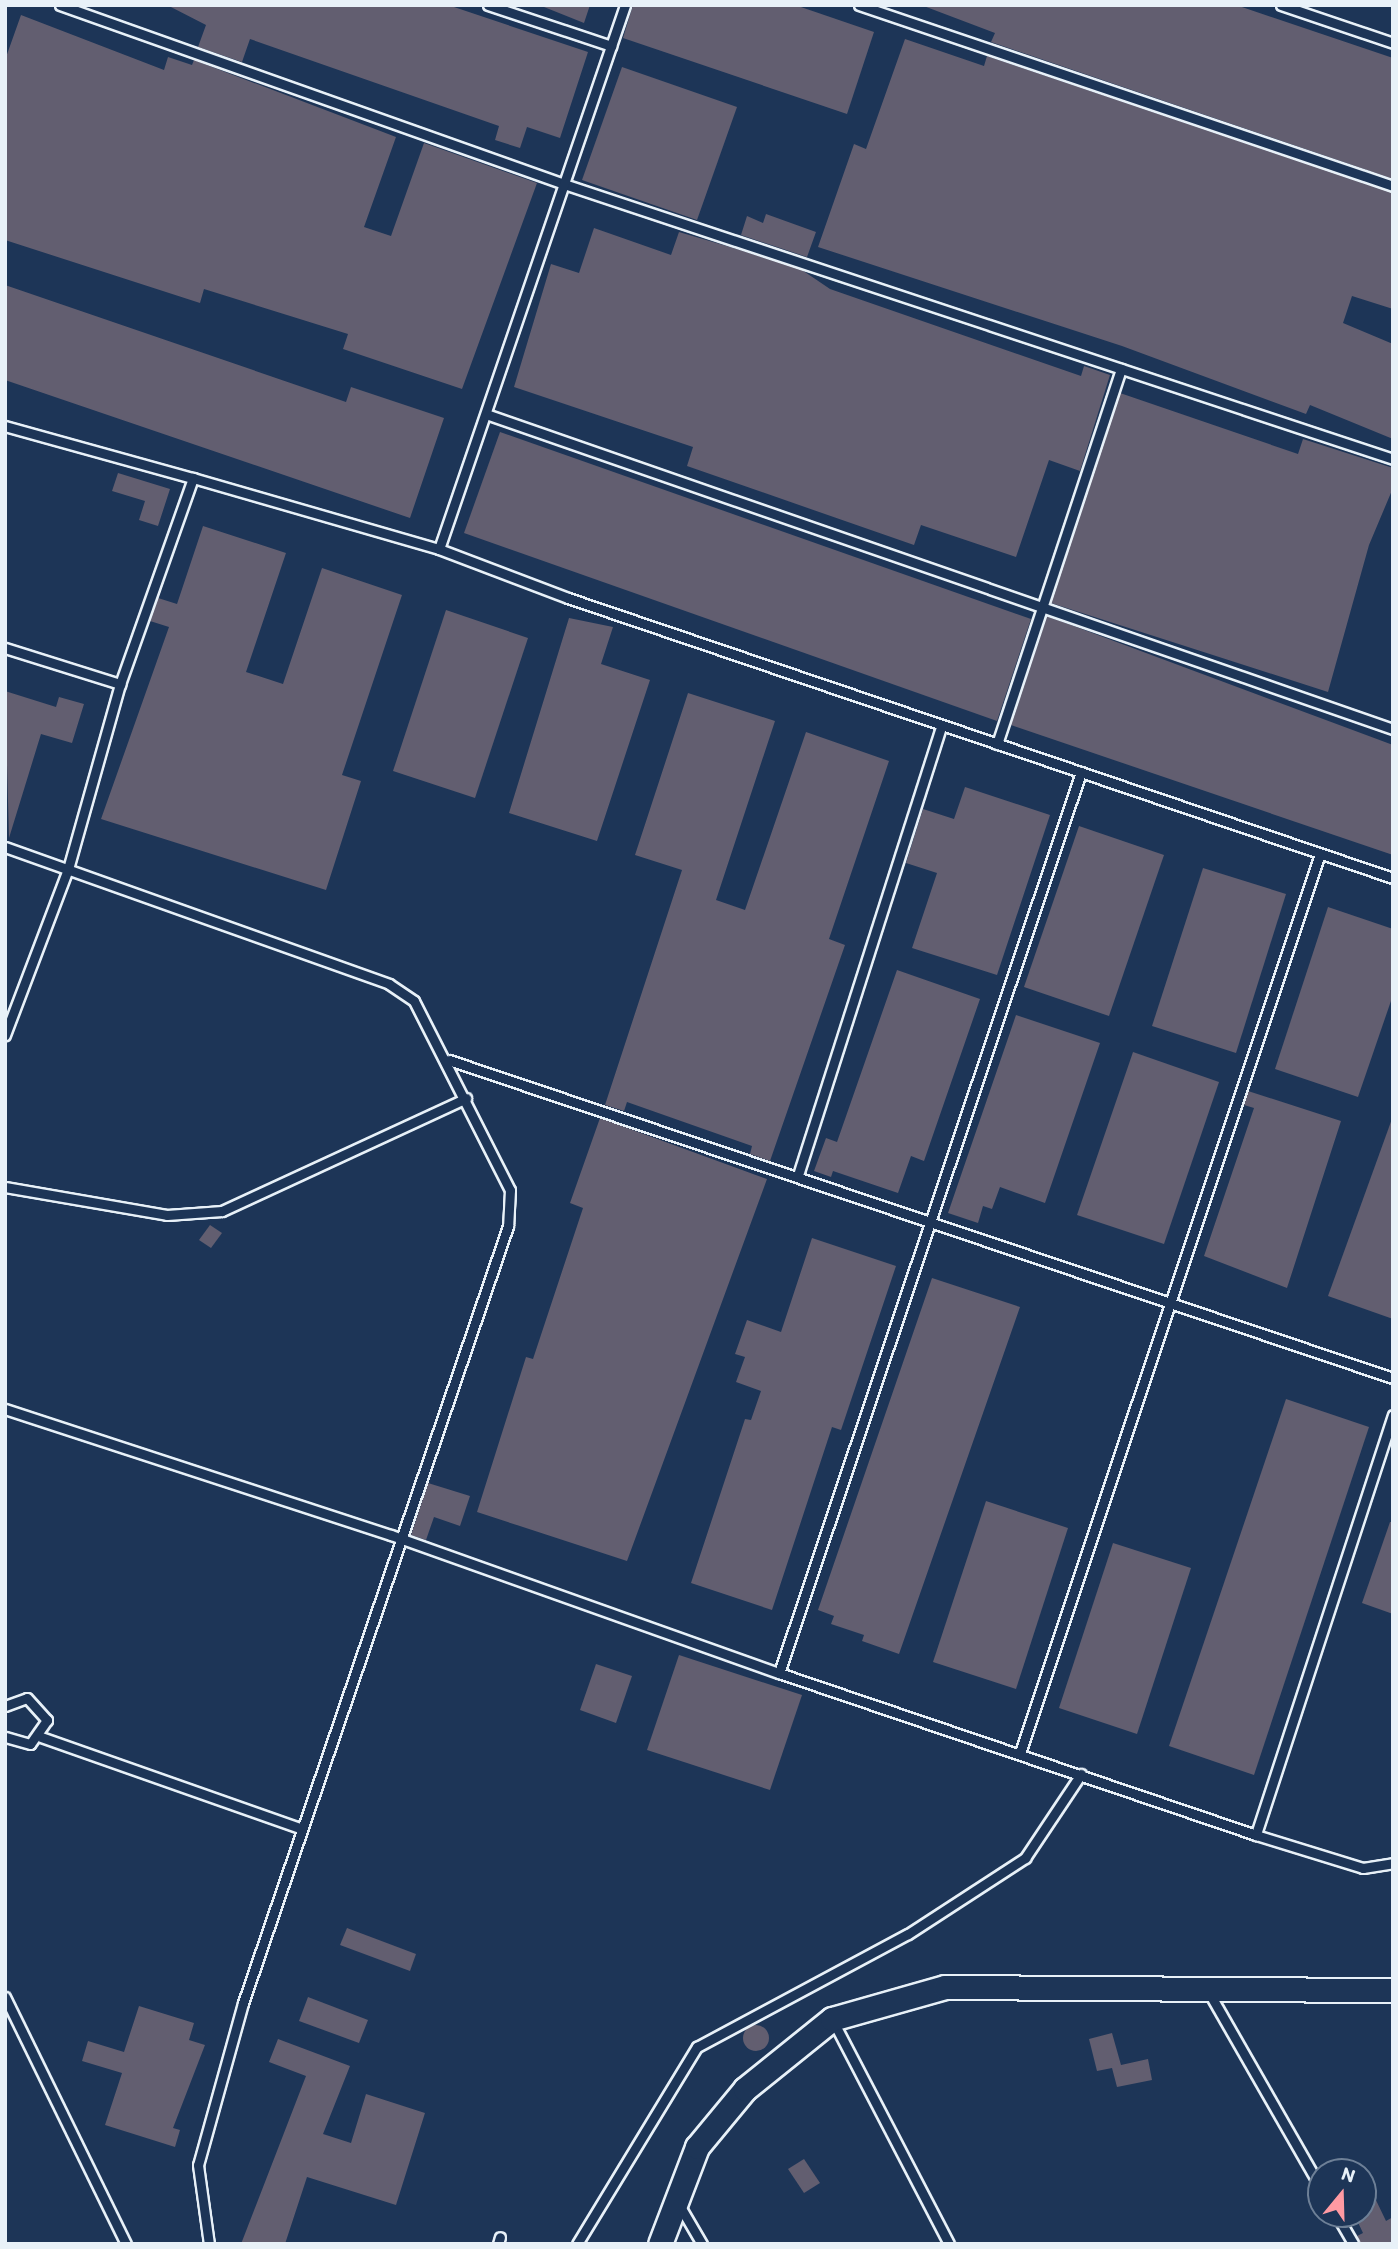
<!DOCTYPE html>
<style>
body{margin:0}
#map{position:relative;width:1398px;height:2249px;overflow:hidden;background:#1d3557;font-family:Itim,sans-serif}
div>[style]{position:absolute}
.building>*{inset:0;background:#625e70}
.round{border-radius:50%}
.roads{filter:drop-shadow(2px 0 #e8f1f8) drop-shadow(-2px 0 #e8f1f8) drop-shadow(0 2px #e8f1f8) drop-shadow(0 -2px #e8f1f8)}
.service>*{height:9px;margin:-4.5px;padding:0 4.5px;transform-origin:4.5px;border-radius:4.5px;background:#1d3557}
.tertiary>*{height:23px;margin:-11.5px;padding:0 11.5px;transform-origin:11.5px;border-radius:11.5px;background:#1d3557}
span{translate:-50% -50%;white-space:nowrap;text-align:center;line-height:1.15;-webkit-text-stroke:5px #1d3557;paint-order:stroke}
.frame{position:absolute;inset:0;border:7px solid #e8f1f8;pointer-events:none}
.north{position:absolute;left:1307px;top:2158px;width:70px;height:70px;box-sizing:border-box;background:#1d3557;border:2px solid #6e8097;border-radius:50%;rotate:19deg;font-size:19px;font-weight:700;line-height:28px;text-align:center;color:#e8f1f8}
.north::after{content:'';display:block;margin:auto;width:24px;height:32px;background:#ff9aa2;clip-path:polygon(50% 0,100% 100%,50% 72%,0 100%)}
</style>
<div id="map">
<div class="building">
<div style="clip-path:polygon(167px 5px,448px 5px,588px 52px,560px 138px,527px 127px,520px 148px,495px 140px,499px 126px,250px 39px,242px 62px,198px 47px,206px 25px)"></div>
<div style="clip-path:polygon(539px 5px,590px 5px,584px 23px)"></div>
<div style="clip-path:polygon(633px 5px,795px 5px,874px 32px,847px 114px,623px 38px)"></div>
<div style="clip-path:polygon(921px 5px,1236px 5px,1393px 58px,1393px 179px,991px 42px,995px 33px)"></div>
<div style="clip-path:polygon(21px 15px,164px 70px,168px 57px,192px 65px,194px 60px,396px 137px,364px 227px,391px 236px,424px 143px,537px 183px,462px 389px,343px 349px,348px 334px,204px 289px,200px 303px,5px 240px,5px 60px)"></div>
<div style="clip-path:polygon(905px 39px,984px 66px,987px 56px,1393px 193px,1393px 309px,1352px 296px,1343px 323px,1393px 344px,1393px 439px,1310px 405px,1306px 414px,1122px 346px,818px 247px,854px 144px,866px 149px)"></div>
<div style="clip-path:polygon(622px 67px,737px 107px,697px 220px,582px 180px)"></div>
<div style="clip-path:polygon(766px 214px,816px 232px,807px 257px,741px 235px,747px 216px,763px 223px)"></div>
<div style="clip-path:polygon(594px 228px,671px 255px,679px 232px,737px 249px,802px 270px,830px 289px,1081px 376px,1084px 366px,1110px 375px,1080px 471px,1049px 460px,1016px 557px,921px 525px,914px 545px,687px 466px,693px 447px,514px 387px,551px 264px,579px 273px)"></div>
<div style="clip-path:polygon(5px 285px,346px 402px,351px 387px,444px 418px,410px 518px,5px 380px)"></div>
<div style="clip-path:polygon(1120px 393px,1298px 454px,1303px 439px,1393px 468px,1393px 488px,1369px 545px,1328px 692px,1051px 603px)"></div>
<div style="clip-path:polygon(500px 432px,1031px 619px,997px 721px,464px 533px)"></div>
<div style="clip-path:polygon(118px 473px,170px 489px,158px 526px,139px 520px,145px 501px,112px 491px)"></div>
<div style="clip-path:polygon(203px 526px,286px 553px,246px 672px,283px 684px,322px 568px,402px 595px,342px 775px,361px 781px,326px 890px,101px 819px,169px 627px,150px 621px,158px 598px,177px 604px)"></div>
<div style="clip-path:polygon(446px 610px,528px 638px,475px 798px,393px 771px)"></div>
<div style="clip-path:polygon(1047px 616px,1393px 745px,1393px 855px,1011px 725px)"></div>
<div style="clip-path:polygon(569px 618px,613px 627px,601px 664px,650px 680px,597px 841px,509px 813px)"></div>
<div style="clip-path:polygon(5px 691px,56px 707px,59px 697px,84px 704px,72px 743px,41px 734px,9px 838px)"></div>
<div style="clip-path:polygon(688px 693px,775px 721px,716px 900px,745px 910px,806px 732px,889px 761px,829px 939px,845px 945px,770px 1161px,750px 1154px,752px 1146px,627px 1102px,624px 1111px,605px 1105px,682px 870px,635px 855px)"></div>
<div style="clip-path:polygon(965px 787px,1050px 815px,997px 975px,912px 948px,937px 873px,906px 863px,923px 809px,954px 819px)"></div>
<div style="clip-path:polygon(1079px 826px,1164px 855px,1109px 1016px,1024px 987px)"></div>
<div style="clip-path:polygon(1203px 868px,1286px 894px,1236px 1053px,1152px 1026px)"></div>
<div style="clip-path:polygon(1328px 907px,1393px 929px,1393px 995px,1358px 1097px,1275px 1069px)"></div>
<div style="clip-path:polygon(897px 970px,980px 999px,924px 1161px,911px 1156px,898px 1193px,833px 1171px,831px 1177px,814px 1171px,826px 1138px,837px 1142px)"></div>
<div style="clip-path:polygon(1016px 1015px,1100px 1043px,1045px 1203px,1000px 1187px,992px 1209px,983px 1206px,978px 1223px,948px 1213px)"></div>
<div style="clip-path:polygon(1133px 1052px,1219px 1082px,1164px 1244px,1077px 1215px)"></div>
<div style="clip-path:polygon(1248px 1091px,1341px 1121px,1287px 1288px,1204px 1256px,1254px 1108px,1244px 1105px)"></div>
<div style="clip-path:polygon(1393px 1116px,1393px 1319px,1328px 1296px)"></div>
<div style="clip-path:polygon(600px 1118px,767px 1179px,627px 1561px,477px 1512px,526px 1357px,533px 1359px,583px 1208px,570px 1203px)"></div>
<div style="clip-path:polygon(210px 1225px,222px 1233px,211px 1248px,199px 1240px)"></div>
<div style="clip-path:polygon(812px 1238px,896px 1266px,841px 1430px,832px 1427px,772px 1610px,691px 1583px,745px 1419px,751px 1420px,761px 1391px,736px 1382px,745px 1357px,735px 1354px,747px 1320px,781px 1332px)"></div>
<div style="clip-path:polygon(932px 1278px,1020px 1307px,899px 1654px,862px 1641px,864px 1635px,831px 1624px,834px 1616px,818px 1610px)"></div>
<div style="clip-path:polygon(1286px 1399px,1369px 1427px,1254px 1775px,1169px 1746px)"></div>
<div style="clip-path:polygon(428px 1483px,470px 1496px,460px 1526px,434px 1517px,426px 1540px,411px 1535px)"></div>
<div style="clip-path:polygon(986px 1501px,1068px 1528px,1016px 1689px,933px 1662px)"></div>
<div style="clip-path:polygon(1390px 1522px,1393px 1522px,1393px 1614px,1362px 1603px)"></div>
<div style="clip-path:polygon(1113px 1543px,1191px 1568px,1137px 1734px,1059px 1708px)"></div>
<div style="clip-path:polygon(679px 1655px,802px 1695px,770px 1790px,647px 1750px)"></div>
<div style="clip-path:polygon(596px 1664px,632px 1676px,616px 1723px,580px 1710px)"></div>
<div style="clip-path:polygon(347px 1928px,416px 1954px,410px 1971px,340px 1945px)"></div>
<div style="clip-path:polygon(308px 1997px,368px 2020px,359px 2043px,299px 2021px)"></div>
<div style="clip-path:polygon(139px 2006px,194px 2023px,189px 2040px,205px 2045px,173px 2128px,180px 2130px,175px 2147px,105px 2125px,122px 2073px,82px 2061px,88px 2041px,124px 2052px)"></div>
<div class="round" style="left:743px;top:2025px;width:26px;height:26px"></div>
<div style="clip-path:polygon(1112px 2033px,1121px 2065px,1148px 2059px,1152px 2080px,1117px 2087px,1112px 2068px,1097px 2071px,1089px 2039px)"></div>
<div style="clip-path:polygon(278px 2039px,350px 2066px,323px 2134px,351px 2143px,366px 2094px,425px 2113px,396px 2205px,307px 2177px,285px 2244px,241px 2244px,306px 2076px,269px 2062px)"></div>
<div style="clip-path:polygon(804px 2159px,820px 2183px,804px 2193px,788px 2169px)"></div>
<div style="clip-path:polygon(1363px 2173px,1386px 2221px,1393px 2217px,1393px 2244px,1360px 2244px,1357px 2236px,1363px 2233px,1354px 2214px,1363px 2214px)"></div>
</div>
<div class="roads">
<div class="service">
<div style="left:60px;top:5px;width:535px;rotate:19.55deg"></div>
<div style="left:564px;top:184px;width:873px;rotate:18.35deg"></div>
<div style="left:488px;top:5px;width:130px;rotate:18.4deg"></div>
<div style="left:859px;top:5px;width:564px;rotate:18.72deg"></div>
<div style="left:1281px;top:5px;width:118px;rotate:18.7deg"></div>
<div style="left:486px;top:414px;width:960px;rotate:19.15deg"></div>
<div style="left:5px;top:426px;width:195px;rotate:15.5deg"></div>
<div style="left:193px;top:478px;width:219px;rotate:109.5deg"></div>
<div style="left:120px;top:684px;width:192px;rotate:105.7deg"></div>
<div style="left:68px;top:869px;width:178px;rotate:110.8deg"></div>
<div style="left:193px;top:478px;width:256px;rotate:16.1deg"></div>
<div style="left:439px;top:549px;width:138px;rotate:20.8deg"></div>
<div style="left:568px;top:598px;width:871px;rotate:18.75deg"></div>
<div style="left:439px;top:549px;width:575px;rotate:-71.12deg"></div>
<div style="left:5px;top:648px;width:121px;rotate:17.4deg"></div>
<div style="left:997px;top:744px;width:395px;rotate:-71.7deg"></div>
<div style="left:1081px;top:772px;width:950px;rotate:108.53deg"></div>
<div style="left:779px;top:1673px;width:504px;rotate:18.76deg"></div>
<div style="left:5px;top:847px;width:408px;rotate:19.6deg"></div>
<div style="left:389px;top:984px;width:30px;rotate:34deg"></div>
<div style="left:414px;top:1001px;width:212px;rotate:63.1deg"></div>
<div style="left:510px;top:1190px;width:36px;rotate:93deg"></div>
<div style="left:508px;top:1226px;width:821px;rotate:108.83deg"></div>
<div style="left:243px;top:2003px;width:168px;rotate:105.5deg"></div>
<div style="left:198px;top:2165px;width:80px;rotate:82.1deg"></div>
<div style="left:449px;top:1060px;width:996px;rotate:18.62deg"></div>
<div style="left:798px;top:1175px;width:472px;rotate:-72.3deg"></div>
<div style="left:5px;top:1187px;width:164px;rotate:9.8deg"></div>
<div style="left:167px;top:1215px;width:55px;rotate:-4.2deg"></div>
<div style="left:222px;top:1211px;width:269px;rotate:-24.8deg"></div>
<div style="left:5px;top:1409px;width:406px;rotate:18.1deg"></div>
<div style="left:391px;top:1535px;width:412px;rotate:19.6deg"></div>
<div style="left:1393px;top:1415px;width:442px;rotate:108.1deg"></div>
<div style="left:1256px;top:1835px;width:112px;rotate:17.1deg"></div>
<div style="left:1363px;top:1868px;width:30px;rotate:-9deg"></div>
<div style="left:5px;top:1706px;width:23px;rotate:-20deg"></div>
<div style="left:27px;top:1698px;width:30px;rotate:48deg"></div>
<div style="left:47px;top:1720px;width:29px;rotate:125deg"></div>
<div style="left:30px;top:1744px;width:26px;rotate:-164deg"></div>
<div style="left:41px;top:1737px;width:275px;rotate:19.4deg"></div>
<div style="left:1020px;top:1753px;width:948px;rotate:-71.55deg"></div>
<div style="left:1208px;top:1991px;width:227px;rotate:60.2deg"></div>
<div style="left:5px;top:1997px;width:275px;rotate:63.9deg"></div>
<div style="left:833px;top:2021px;width:251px;rotate:62.5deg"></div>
<div style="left:678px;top:2203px;width:48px;rotate:59.7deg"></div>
<div style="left:1336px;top:2214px;width:34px;rotate:60deg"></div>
<div style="left:498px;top:2244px;width:7px;rotate:-74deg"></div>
<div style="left:577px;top:2244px;width:231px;rotate:-58.7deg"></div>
<div style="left:697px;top:2047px;width:239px;rotate:-28.2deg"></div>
<div style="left:908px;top:1934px;width:140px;rotate:-33deg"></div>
<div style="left:1025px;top:1858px;width:101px;rotate:-56.3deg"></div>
</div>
<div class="tertiary">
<div style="left:660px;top:2244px;width:104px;rotate:-69.1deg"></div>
<div style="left:697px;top:2147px;width:75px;rotate:-50.4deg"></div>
<div style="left:745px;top:2089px;width:112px;rotate:-38.8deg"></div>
<div style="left:832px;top:2019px;width:117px;rotate:-15.8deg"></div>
<div style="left:945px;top:1987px;width:448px;rotate:0.4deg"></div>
</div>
</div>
<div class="frame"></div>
<div class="north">N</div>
</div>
